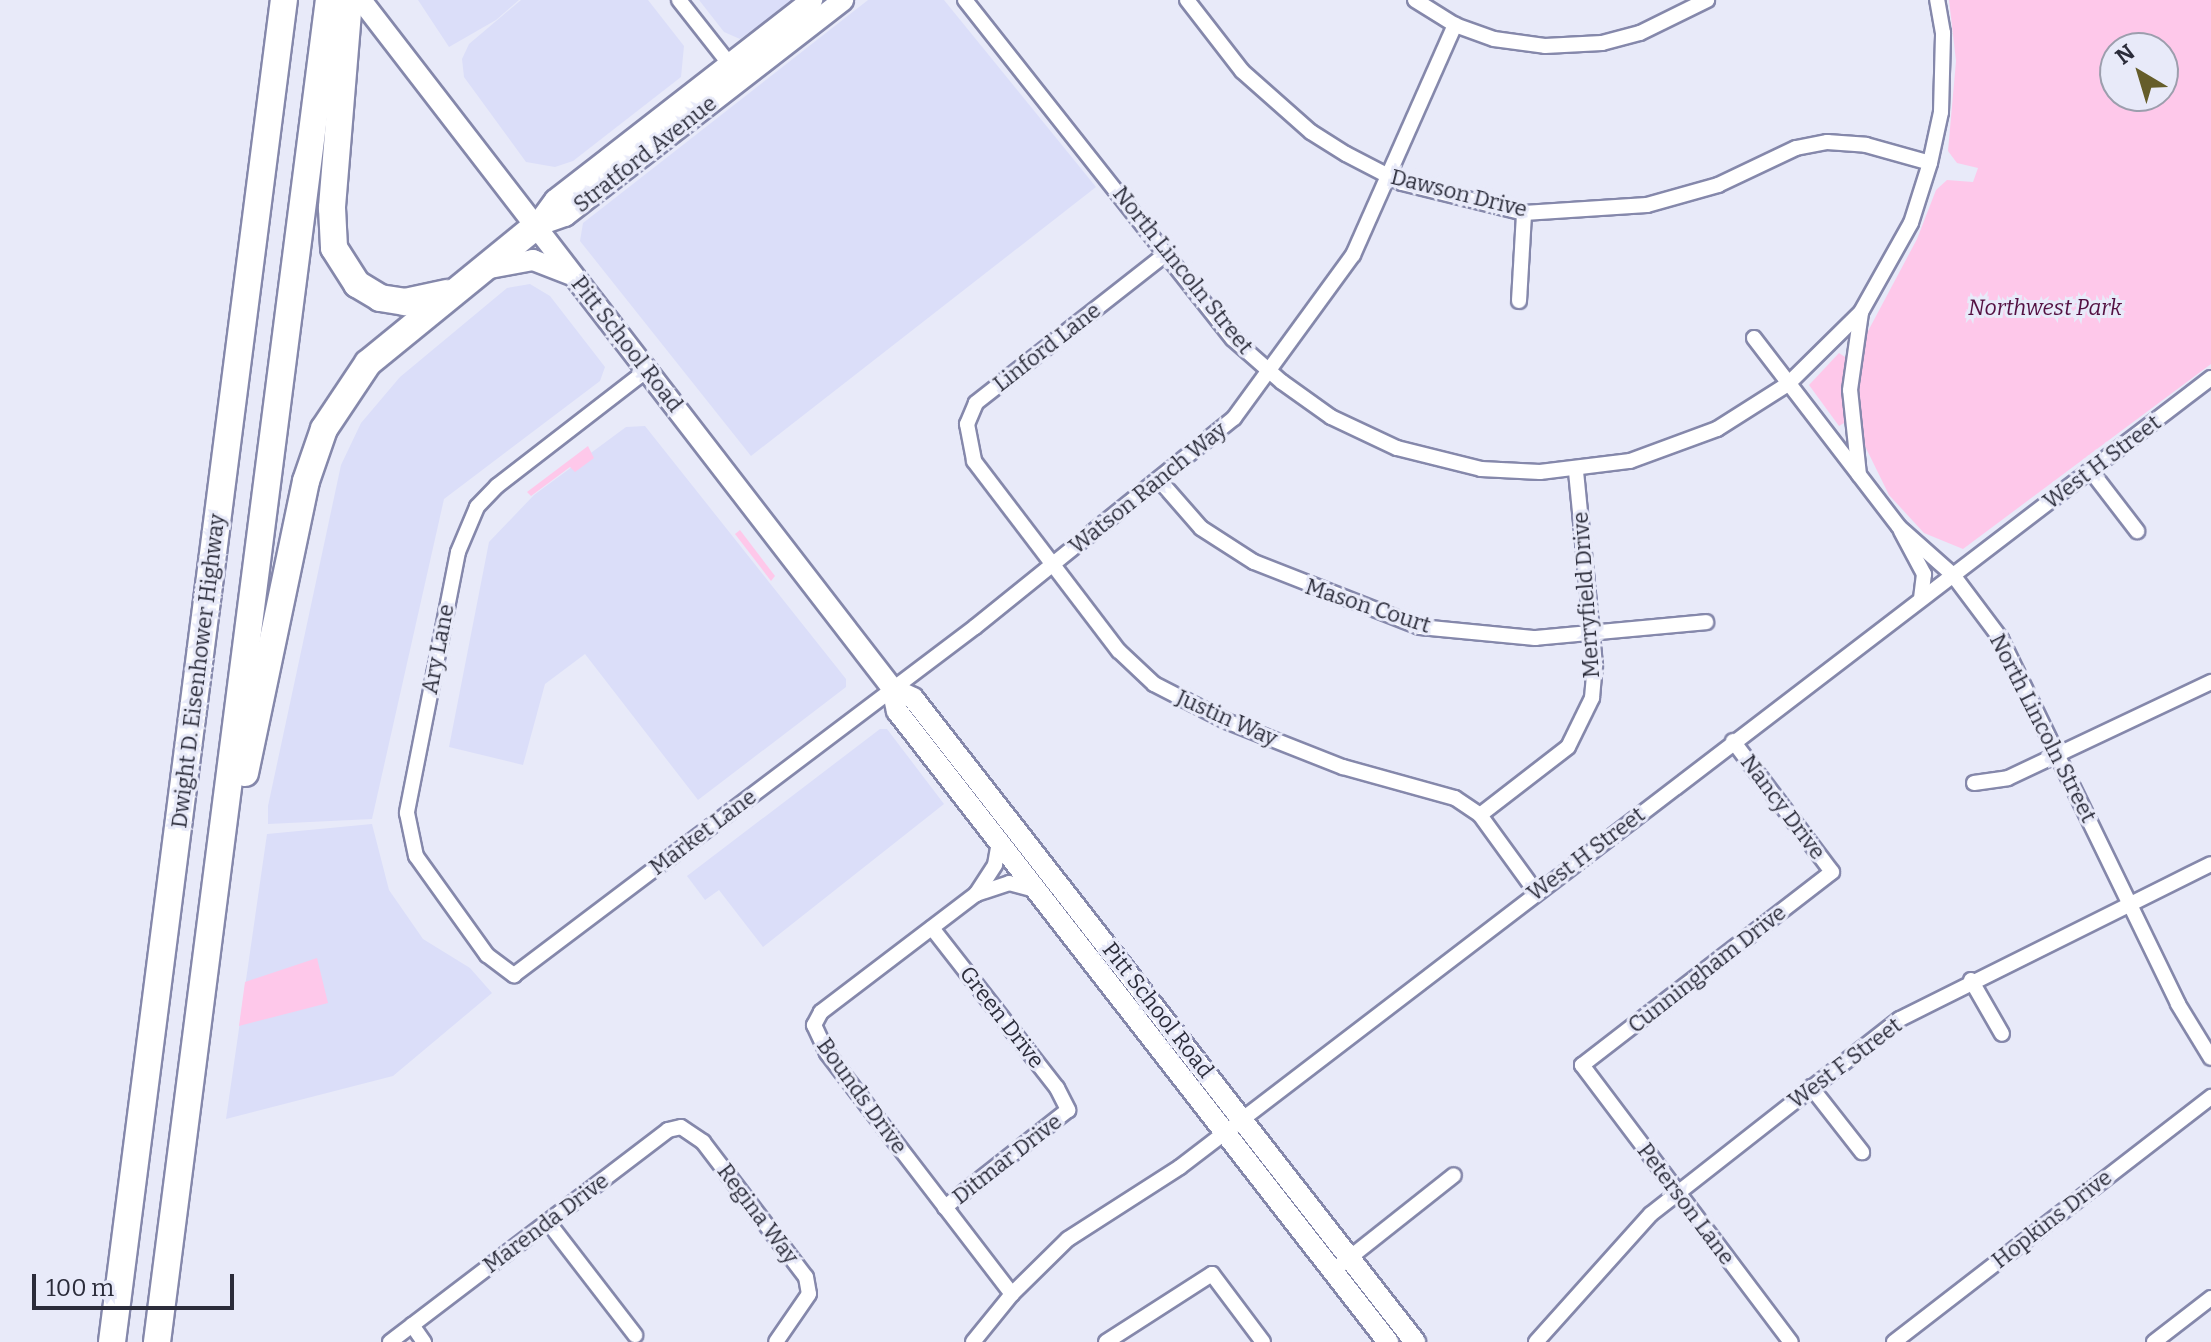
<!DOCTYPE html>
<style>
body{margin:0}
#map{position:relative;width:2211px;height:1342px;overflow:hidden;background:#e8eaf9;font-family:Bitter,serif}
div>[style]{position:absolute}
.built>*{inset:0;background:#dbdef9}
.green>*{inset:0;background:#fec8ea}
.roads{filter:drop-shadow(2px 0 #8588ab) drop-shadow(-2px 0 #8588ab) drop-shadow(0 2px #8588ab) drop-shadow(0 -2px #8588ab)}
.street>*{height:14px;margin:-7px;padding:0 7px;transform-origin:7px;border-radius:7px;background:#fff}
.secondary>*{height:20px;margin:-10px;padding:0 10px;transform-origin:10px;border-radius:10px;background:#fff}
.highway>*{height:26px;margin:-13px;padding:0 13px;transform-origin:13px;border-radius:13px;background:#fff}
span{translate:-50% -50%;white-space:nowrap;text-align:center;line-height:1.15;-webkit-text-stroke:6px #e8eaf9;paint-order:stroke}
.street-label{font-size:22px;color:#2b2c3a}
.park-label{font-size:22px;color:#541142;font-style:italic}
.north{position:absolute;left:2099px;top:32px;width:80px;height:80px;box-sizing:border-box;background:#e8eaf9;border:2px solid #9c9ead;border-radius:50%;rotate:322deg;font-size:22px;font-weight:700;line-height:32px;text-align:center;color:#2b2c3a}
.north::after{content:'';display:block;margin:auto;width:28px;height:36px;background:#655d2a;clip-path:polygon(50% 0,100% 100%,50% 72%,0 100%)}
.scale{position:absolute;left:32px;top:1274px;width:202px;height:36px;box-sizing:border-box;border:4px solid #2b2c3a;border-top:0;padding-left:10px;font-size:24px;line-height:28px;white-space:nowrap;color:#2b2c3a;-webkit-text-stroke:6px #e8eaf9;paint-order:stroke}
</style>
<div id="map">
<div class="built">
<div style="clip-path:polygon(418px 0,519px 0,496px 20px,449px 47px)"></div>
<div style="clip-path:polygon(521px 0,648px 0,684px 46px,681px 77px,573px 161px,555px 167px,526px 162px,464px 77px,462px 59px,469px 44px)"></div>
<div style="clip-path:polygon(699px 0,795px 0,740px 39px,724px 32px)"></div>
<div style="clip-path:polygon(868px 0,944px 0,1096px 187px,751px 456px,580px 241px,583px 223px)"></div>
<div style="clip-path:polygon(530px 284px,550px 296px,605px 367px,600px 381px,444px 499px,372px 819px,268px 824px,268px 806px,341px 465px,361px 423px,400px 377px,507px 288px)"></div>
<div style="clip-path:polygon(645px 426px,846px 679px,846px 687px,698px 800px,585px 654px,545px 684px,523px 765px,449px 747px,489px 542px,534px 495px,626px 427px)"></div>
<div style="clip-path:polygon(880px 729px,887px 729px,944px 804px,763px 947px,719px 890px,705px 900px,687px 876px)"></div>
<div style="clip-path:polygon(372px 824px,389px 890px,423px 939px,470px 968px,492px 993px,393px 1076px,226px 1119px,267px 834px)"></div>
</div>
<div class="green">
<div style="clip-path:polygon(evenodd,1949px 0,2211px 0,2211px 364px,1963px 549px,1924px 533px,1889px 495px,1862px 440px,1856px 401px,1867px 333px,1917px 239px,1936px 190px,1947px 180px,1973px 182px,1978px 168px,1957px 163px,1948px 151px,1956px 61px,1949px 0,2115px 48px,2163px 48px,2163px 96px,2115px 96px,2115px 48px)"></div>
<div style="clip-path:polygon(1839px 353px,1845px 357px,1844px 423px,1839px 426px,1809px 385px)"></div>
<div style="clip-path:polygon(588px 446px,594px 458px,575px 472px,570px 467px,531px 496px,527px 492px)"></div>
<div style="clip-path:polygon(740px 530px,775px 576px,771px 581px,735px 534px)"></div>
<div style="clip-path:polygon(317px 958px,328px 1003px,239px 1026px,245px 982px)"></div>
</div>
<div class="roads">
<div class="street">
<div style="left:679px;top:0;width:89px;rotate:51.8deg"></div>
<div style="left:965px;top:0;width:432px;rotate:51.7deg"></div>
<div style="left:1233px;top:339px;width:65px;rotate:41.3deg"></div>
<div style="left:1282px;top:382px;width:60px;rotate:35.5deg"></div>
<div style="left:1331px;top:417px;width:73px;rotate:25.2deg"></div>
<div style="left:1397px;top:448px;width:87px;rotate:14deg"></div>
<div style="left:1481px;top:469px;width:59px;rotate:2.9deg"></div>
<div style="left:1540px;top:472px;width:91px;rotate:-7deg"></div>
<div style="left:1630px;top:461px;width:93px;rotate:-20.2deg"></div>
<div style="left:1717px;top:429px;width:84px;rotate:-32.4deg"></div>
<div style="left:1788px;top:384px;width:103px;rotate:-44.6deg"></div>
<div style="left:1861px;top:312px;width:102px;rotate:-60.7deg"></div>
<div style="left:1911px;top:223px;width:63px;rotate:-72.4deg"></div>
<div style="left:1930px;top:163px;width:52px;rotate:-77.8deg"></div>
<div style="left:1941px;top:112px;width:79px;rotate:-88.5deg"></div>
<div style="left:1943px;top:33px;width:34px;rotate:-100deg"></div>
<div style="left:1187px;top:0;width:90px;rotate:52.2deg"></div>
<div style="left:1242px;top:71px;width:92px;rotate:41.5deg"></div>
<div style="left:1311px;top:132px;width:41px;rotate:32.2deg"></div>
<div style="left:1346px;top:154px;width:63px;rotate:27.4deg"></div>
<div style="left:1402px;top:183px;width:126px;rotate:13.8deg"></div>
<div style="left:1524px;top:213px;width:123px;rotate:-3.7deg"></div>
<div style="left:1647px;top:205px;width:74px;rotate:-15.7deg"></div>
<div style="left:1718px;top:185px;width:86px;rotate:-25.4deg"></div>
<div style="left:1796px;top:148px;width:32px;rotate:-11deg"></div>
<div style="left:1827px;top:142px;width:39px;rotate:4deg"></div>
<div style="left:1866px;top:145px;width:66px;rotate:15.7deg"></div>
<div style="left:1415px;top:0;width:47px;rotate:32deg"></div>
<div style="left:1455px;top:25px;width:41px;rotate:19.7deg"></div>
<div style="left:1494px;top:39px;width:51px;rotate:7.8deg"></div>
<div style="left:1545px;top:46px;width:57px;rotate:-3deg"></div>
<div style="left:1602px;top:43px;width:39px;rotate:-15deg"></div>
<div style="left:1640px;top:33px;width:75px;rotate:-26.2deg"></div>
<div style="left:1167px;top:253px;width:243px;rotate:141.9deg"></div>
<div style="left:976px;top:403px;width:23px;rotate:113deg"></div>
<div style="left:967px;top:424px;width:38px;rotate:79deg"></div>
<div style="left:974px;top:461px;width:239px;rotate:52.7deg"></div>
<div style="left:1119px;top:651px;width:48px;rotate:43.3deg"></div>
<div style="left:1154px;top:684px;width:81px;rotate:27.2deg"></div>
<div style="left:1226px;top:721px;width:126px;rotate:21.5deg"></div>
<div style="left:1343px;top:767px;width:116px;rotate:15.5deg"></div>
<div style="left:1455px;top:798px;width:30px;rotate:34deg"></div>
<div style="left:1480px;top:815px;width:95px;rotate:54deg"></div>
<div style="left:1519px;top:301px;width:88px;rotate:-86.7deg"></div>
<div style="left:1754px;top:338px;width:238px;rotate:52.5deg"></div>
<div style="left:1899px;top:527px;width:72px;rotate:41.6deg"></div>
<div style="left:1953px;top:575px;width:80px;rotate:53.1deg"></div>
<div style="left:2001px;top:639px;width:406px;rotate:64.1deg"></div>
<div style="left:2178px;top:1004px;width:63px;rotate:58.6deg"></div>
<div style="left:647px;top:370px;width:190px;rotate:142.3deg"></div>
<div style="left:497px;top:486px;width:29px;rotate:134deg"></div>
<div style="left:477px;top:507px;width:49px;rotate:112.9deg"></div>
<div style="left:458px;top:552px;width:266px;rotate:101.1deg"></div>
<div style="left:407px;top:813px;width:44px;rotate:78.2deg"></div>
<div style="left:416px;top:856px;width:122px;rotate:54.4deg"></div>
<div style="left:487px;top:955px;width:34px;rotate:37deg"></div>
<div style="left:514px;top:975px;width:578px;rotate:-37.05deg"></div>
<div style="left:975px;top:627px;width:333px;rotate:-38.9deg"></div>
<div style="left:1234px;top:418px;width:202px;rotate:-53.9deg"></div>
<div style="left:1353px;top:255px;width:252px;rotate:-66.1deg"></div>
<div style="left:2091px;top:471px;width:76px;rotate:52.5deg"></div>
<div style="left:1859px;top:475px;width:85px;rotate:-96deg"></div>
<div style="left:1850px;top:390px;width:78px;rotate:-81.9deg"></div>
<div style="left:1160px;top:481px;width:62px;rotate:48.9deg"></div>
<div style="left:1201px;top:528px;width:63px;rotate:32.7deg"></div>
<div style="left:1254px;top:562px;width:178px;rotate:21.4deg"></div>
<div style="left:1420px;top:627px;width:116px;rotate:5.5deg"></div>
<div style="left:1535px;top:638px;width:172px;rotate:-5.3deg"></div>
<div style="left:1901px;top:531px;width:49px;rotate:61.9deg"></div>
<div style="left:1924px;top:574px;width:25px;rotate:97deg"></div>
<div style="left:1733px;top:741px;width:164px;rotate:52.9deg"></div>
<div style="left:1832px;top:872px;width:316px;rotate:142.3deg"></div>
<div style="left:1582px;top:1065px;width:347px;rotate:53deg"></div>
<div style="left:1974px;top:783px;width:34px;rotate:-8deg"></div>
<div style="left:2008px;top:778px;width:225px;rotate:-25.3deg"></div>
<div style="left:1480px;top:815px;width:111px;rotate:-37.7deg"></div>
<div style="left:1568px;top:747px;width:55px;rotate:-63.9deg"></div>
<div style="left:1592px;top:698px;width:33px;rotate:-85deg"></div>
<div style="left:1595px;top:665px;width:196px;rotate:-95.6deg"></div>
<div style="left:999px;top:842px;width:23px;rotate:100deg"></div>
<div style="left:995px;top:865px;width:35px;rotate:123deg"></div>
<div style="left:976px;top:894px;width:195px;rotate:142.7deg"></div>
<div style="left:821px;top:1012px;width:15px;rotate:118deg"></div>
<div style="left:814px;top:1025px;width:31px;rotate:65deg"></div>
<div style="left:827px;top:1053px;width:304px;rotate:52.5deg"></div>
<div style="left:976px;top:894px;width:35px;rotate:-18deg"></div>
<div style="left:1009px;top:883px;width:27px;rotate:15deg"></div>
<div style="left:932px;top:928px;width:203px;rotate:52deg"></div>
<div style="left:1057px;top:1088px;width:25px;rotate:63deg"></div>
<div style="left:1068px;top:1110px;width:157px;rotate:141.7deg"></div>
<div style="left:1971px;top:980px;width:62px;rotate:60.1deg"></div>
<div style="left:1811px;top:1087px;width:83px;rotate:51.9deg"></div>
<div style="left:548px;top:1222px;width:143px;rotate:52.4deg"></div>
<div style="left:1333px;top:1271px;width:154px;rotate:-38.4deg"></div>
<div style="left:412px;top:1325px;width:21px;rotate:55deg"></div>
<div style="left:390px;top:1342px;width:350px;rotate:-37.3deg"></div>
<div style="left:668px;top:1130px;width:13px;rotate:-13deg"></div>
<div style="left:681px;top:1127px;width:27px;rotate:34deg"></div>
<div style="left:703px;top:1142px;width:170px;rotate:52.7deg"></div>
<div style="left:806px;top:1277px;width:17px;rotate:80deg"></div>
<div style="left:809px;top:1294px;width:58px;rotate:124.5deg"></div>
<div style="left:973px;top:1342px;width:62px;rotate:-50.9deg"></div>
<div style="left:1012px;top:1294px;width:78px;rotate:-44.5deg"></div>
<div style="left:1068px;top:1239px;width:133px;rotate:-32.7deg"></div>
<div style="left:1180px;top:1167px;width:1298px;rotate:-37.43deg"></div>
<div style="left:1106px;top:1342px;width:126px;rotate:-32.7deg"></div>
<div style="left:1212px;top:1274px;width:85px;rotate:53.1deg"></div>
<div style="left:1536px;top:1342px;width:172px;rotate:-48.1deg"></div>
<div style="left:1651px;top:1214px;width:316px;rotate:-38.1deg"></div>
<div style="left:1900px;top:1019px;width:347px;rotate:-26.5deg"></div>
<div style="left:1894px;top:1342px;width:401px;rotate:-37.7deg"></div>
<div style="left:2154px;top:1342px;width:72px;rotate:-37.7deg"></div>
</div>
<div class="secondary">
<div style="left:361px;top:0;width:869px;rotate:52.34deg"></div>
<div style="left:892px;top:688px;width:24px;rotate:78deg"></div>
<div style="left:897px;top:711px;width:800px;rotate:52.11deg"></div>
<div style="left:536px;top:226px;width:31px;rotate:-19deg"></div>
<div style="left:565px;top:216px;width:352px;rotate:-37.8deg"></div>
<div style="left:536px;top:226px;width:32px;rotate:-54deg"></div>
<div style="left:555px;top:200px;width:326px;rotate:-37.9deg"></div>
<div style="left:490px;top:268px;width:44px;rotate:-10.5deg"></div>
<div style="left:533px;top:260px;width:40px;rotate:21deg"></div>
<div style="left:892px;top:688px;width:23px;rotate:25deg"></div>
<div style="left:913px;top:698px;width:817px;rotate:52.06deg"></div>
</div>
<div class="highway">
<div style="left:349px;top:0;width:209px;rotate:94.7deg"></div>
<div style="left:332px;top:208px;width:40px;rotate:87.1deg"></div>
<div style="left:334px;top:248px;width:43px;rotate:57.4deg"></div>
<div style="left:357px;top:284px;width:27px;rotate:31deg"></div>
<div style="left:380px;top:298px;width:25px;rotate:9deg"></div>
<div style="left:405px;top:302px;width:43px;rotate:-12.1deg"></div>
<div style="left:245px;top:773px;width:298px;rotate:-78.2deg"></div>
<div style="left:306px;top:481px;width:55px;rotate:-70.9deg"></div>
<div style="left:324px;top:429px;width:79px;rotate:-56.3deg"></div>
<div style="left:368px;top:363px;width:217px;rotate:-39.2deg"></div>
<div style="left:112px;top:1342px;width:1353px;rotate:-82.7deg"></div>
<div style="left:157px;top:1342px;width:1353px;rotate:-82.7deg"></div>
</div>
</div>
<div class="street-label">
<span style="left:645px;top:154px;rotate:-38deg">Stratford Avenue</span>
<span style="left:1459px;top:193px;rotate:14deg">Dawson Drive</span>
<span style="left:1183px;top:270px;rotate:51deg">North Lincoln Street</span>
<span style="left:627px;top:344px;rotate:52deg">Pitt School Road</span>
<span style="left:1047px;top:347px;rotate:-38deg">Linford Lane</span>
<span style="left:2102px;top:462px;rotate:-37deg">West H Street</span>
<span style="left:1148px;top:488px;rotate:-39deg">Watson Ranch Way</span>
<span style="left:1586px;top:595px;rotate:-94deg">Merryfield Drive</span>
<span style="left:1368px;top:606px;rotate:18deg">Mason Court</span>
<span style="left:438px;top:649px;rotate:-79deg">Ary Lane</span>
<span style="left:198px;top:671px;rotate:-83deg">Dwight D. Eisenhower Highway</span>
<span style="left:1227px;top:718px;rotate:24deg">Justin Way</span>
<span style="left:2043px;top:728px;rotate:63deg">North Lincoln Street</span>
<span style="left:1783px;top:807px;rotate:53deg">Nancy Drive</span>
<span style="left:703px;top:832px;rotate:-37deg">Market Lane</span>
<span style="left:1586px;top:854px;rotate:-37deg">West H Street</span>
<span style="left:1707px;top:969px;rotate:-38deg">Cunningham Drive</span>
<span style="left:1158px;top:1010px;rotate:52deg">Pitt School Road</span>
<span style="left:1002px;top:1017px;rotate:52deg">Green Drive</span>
<span style="left:1845px;top:1063px;rotate:-37deg">West F Street</span>
<span style="left:862px;top:1096px;rotate:54deg">Bounds Drive</span>
<span style="left:1007px;top:1159px;rotate:-38deg">Ditmar Drive</span>
<span style="left:1686px;top:1204px;rotate:53deg">Peterson Lane</span>
<span style="left:758px;top:1214px;rotate:53deg">Regina Way</span>
<span style="left:2052px;top:1219px;rotate:-38deg">Hopkins Drive</span>
<span style="left:546px;top:1223px;rotate:-37deg">Marenda Drive</span>
</div>
<div class="park-label">
<span style="left:2045px;top:308px">Northwest Park</span>
</div>
<div class="north">N</div>
<div class="scale">100 m</div>
</div>
